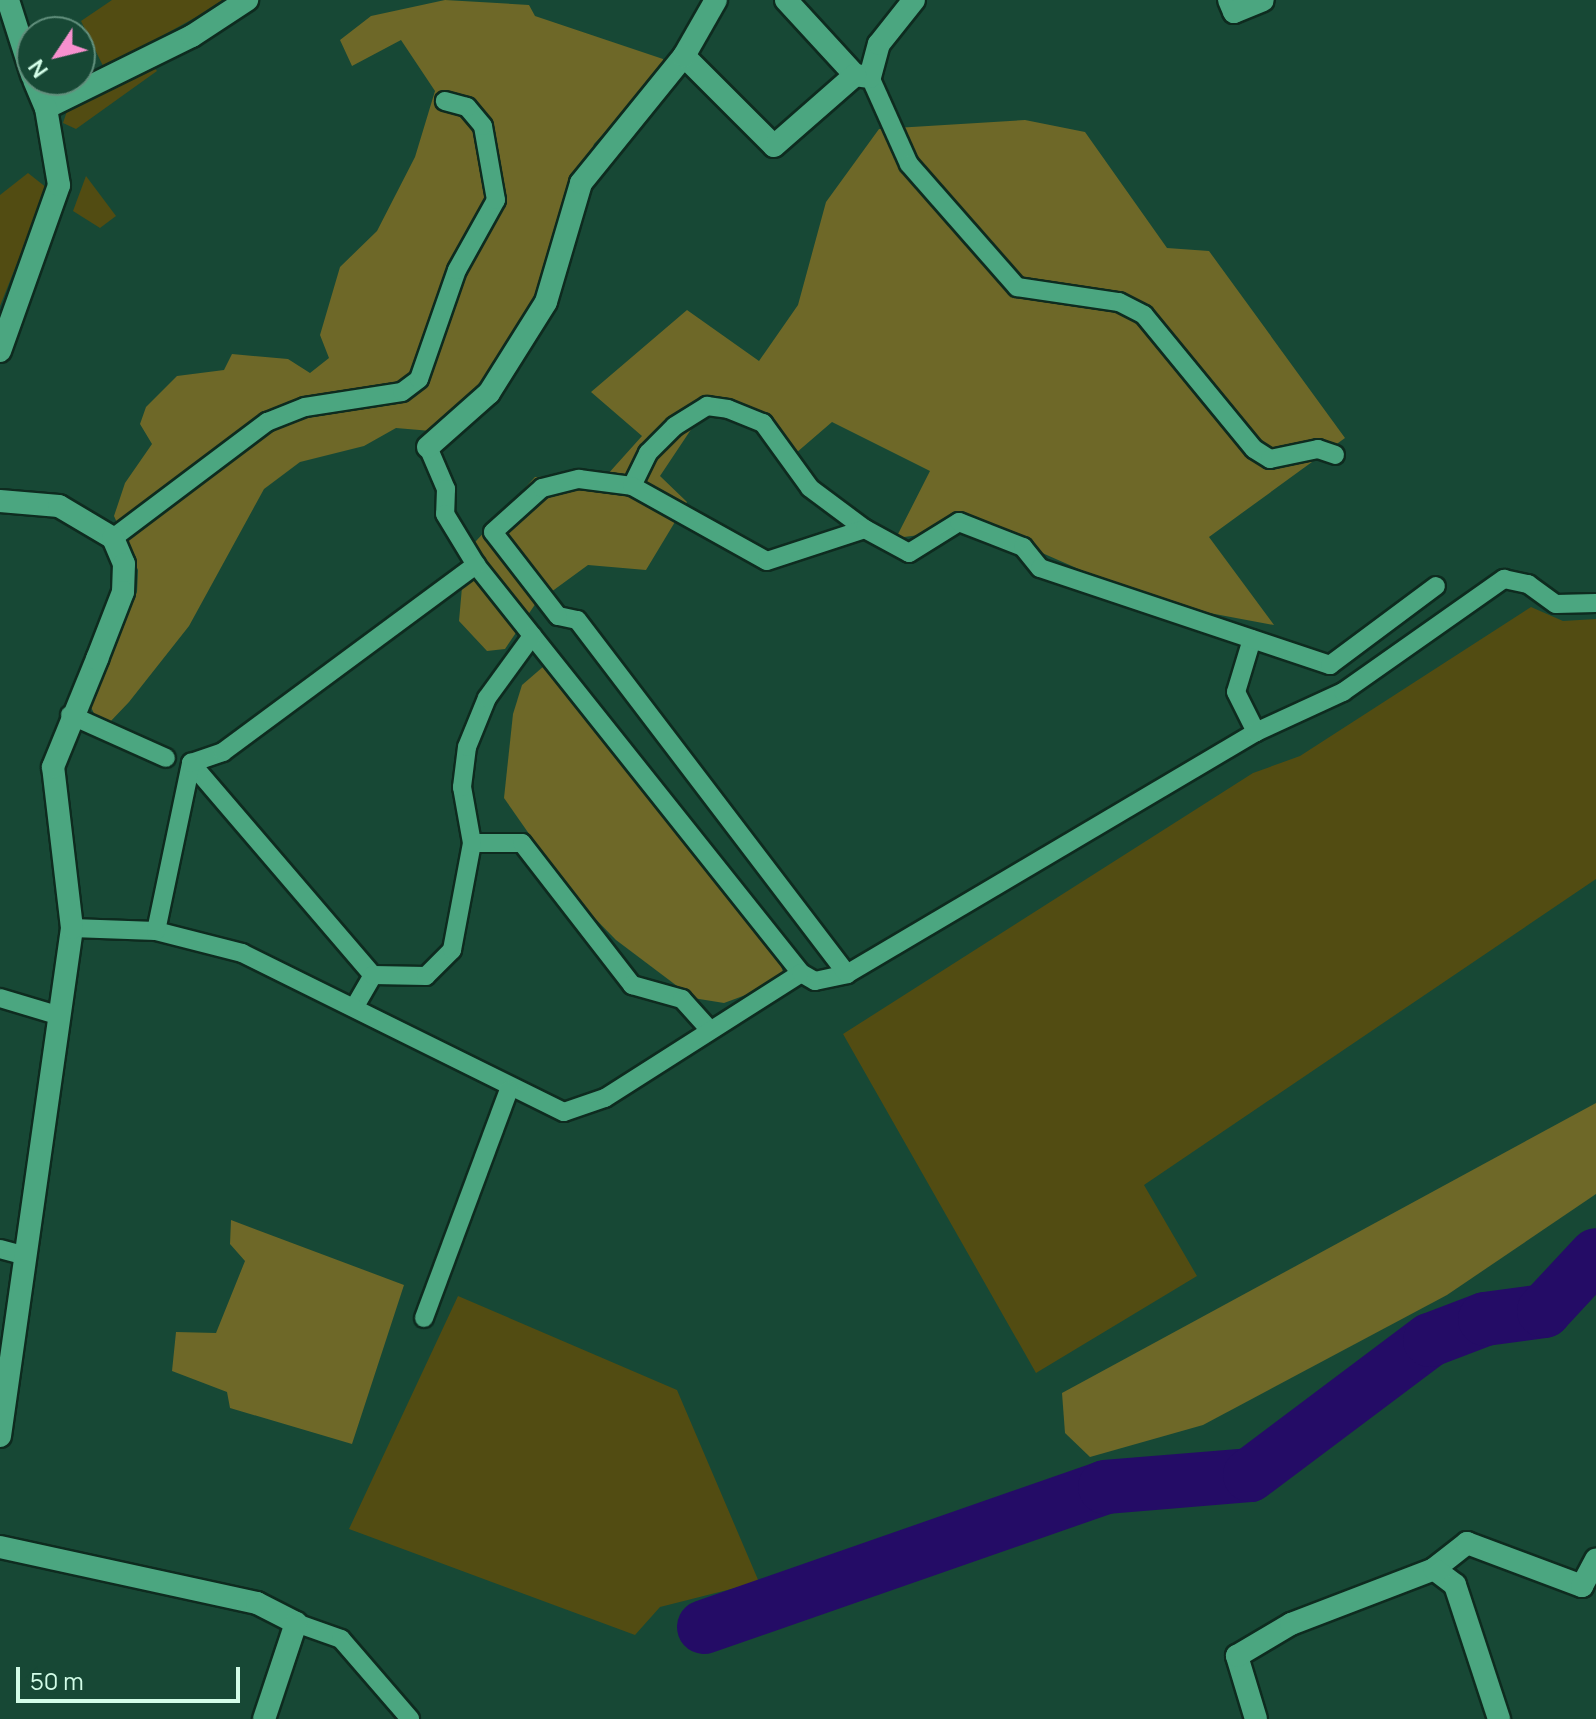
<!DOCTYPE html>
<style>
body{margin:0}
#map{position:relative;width:1596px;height:1719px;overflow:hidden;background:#174835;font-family:Manrope,sans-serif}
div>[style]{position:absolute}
.green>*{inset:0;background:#524c12}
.forest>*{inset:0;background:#6e6828}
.river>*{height:54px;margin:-27px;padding:0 27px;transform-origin:27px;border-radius:27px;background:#240c66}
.roads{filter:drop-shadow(2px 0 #0e2b1f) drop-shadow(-2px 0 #0e2b1f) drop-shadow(0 2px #0e2b1f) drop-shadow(0 -2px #0e2b1f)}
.service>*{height:18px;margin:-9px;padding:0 9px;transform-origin:9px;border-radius:9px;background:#4ba680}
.minor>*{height:22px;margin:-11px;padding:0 11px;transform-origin:11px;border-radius:11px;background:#4ba680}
.tertiary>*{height:22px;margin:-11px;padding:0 11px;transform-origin:11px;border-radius:11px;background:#4ba680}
span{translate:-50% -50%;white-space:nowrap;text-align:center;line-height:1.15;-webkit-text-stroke:8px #174835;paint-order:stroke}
.north{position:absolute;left:16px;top:16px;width:80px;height:80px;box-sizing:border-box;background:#174835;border:2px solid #62907d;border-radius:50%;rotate:235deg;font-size:22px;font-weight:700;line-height:32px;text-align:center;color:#d3fde8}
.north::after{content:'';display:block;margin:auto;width:28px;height:36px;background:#f790ce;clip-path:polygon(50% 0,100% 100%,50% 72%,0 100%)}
.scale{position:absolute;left:16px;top:1667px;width:224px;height:36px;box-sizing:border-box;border:4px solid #d3fde8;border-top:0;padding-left:10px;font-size:24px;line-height:28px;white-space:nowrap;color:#d3fde8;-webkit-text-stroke:6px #174835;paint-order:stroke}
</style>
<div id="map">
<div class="green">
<div style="clip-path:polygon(112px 0,227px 0,104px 68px,81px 21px)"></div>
<div style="clip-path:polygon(152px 65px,157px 71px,76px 129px,63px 123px,68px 108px)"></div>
<div style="clip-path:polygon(28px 173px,47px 188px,0 306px,0 195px)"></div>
<div style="clip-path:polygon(86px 176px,116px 216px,100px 228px,73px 211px)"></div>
<div style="clip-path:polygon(1531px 607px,1563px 621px,1596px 619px,1596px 879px,1144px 1185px,1197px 1276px,1036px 1373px,843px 1034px,1253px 773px,1300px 756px)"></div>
<div style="clip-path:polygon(458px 1296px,677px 1390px,759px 1582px,660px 1607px,635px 1635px,349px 1529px)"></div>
</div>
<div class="forest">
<div style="clip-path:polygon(445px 0,529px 5px,535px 16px,663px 59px,665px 68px,594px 144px,543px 289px,483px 386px,431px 431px,396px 428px,364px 446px,300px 462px,264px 489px,189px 626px,129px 702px,109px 723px,97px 720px,90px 705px,137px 592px,138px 570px,114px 516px,125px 483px,152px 444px,140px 424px,146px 407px,177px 376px,224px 370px,232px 354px,288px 359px,310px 373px,329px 358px,320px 335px,340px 267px,377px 231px,415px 157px,435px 91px,401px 40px,352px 66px,340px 40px,371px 16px)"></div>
<div style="clip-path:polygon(1025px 120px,1085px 132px,1167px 248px,1209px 251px,1345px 438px,1209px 537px,1274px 625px,1156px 603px,983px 527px,896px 538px,930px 471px,832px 422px,796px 453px,710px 401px,660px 476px,687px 502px,646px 570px,588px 565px,536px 603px,505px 649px,487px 651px,459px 621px,465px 553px,535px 477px,607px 475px,642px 436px,591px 392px,687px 310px,759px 361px,798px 305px,826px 202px,879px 129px)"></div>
<div style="clip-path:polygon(544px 666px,777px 955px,786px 980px,724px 1003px,693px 998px,616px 940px,571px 894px,504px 798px,513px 714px,522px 685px)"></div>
<div style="clip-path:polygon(1596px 1103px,1596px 1194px,1447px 1295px,1203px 1425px,1090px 1457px,1065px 1433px,1062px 1393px)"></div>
<div style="clip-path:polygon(231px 1220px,404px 1285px,352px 1444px,230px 1408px,227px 1392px,172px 1371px,176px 1332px,216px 1333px,245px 1261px,230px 1244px)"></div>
</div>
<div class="river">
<div style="left:704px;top:1627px;width:425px;rotate:-19.2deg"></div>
<div style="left:1105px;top:1487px;width:145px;rotate:-4.7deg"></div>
<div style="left:1250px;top:1475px;width:225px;rotate:-36.9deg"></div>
<div style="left:1430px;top:1340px;width:59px;rotate:-20.9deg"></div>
<div style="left:1485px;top:1319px;width:60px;rotate:-7.7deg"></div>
<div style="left:1544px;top:1311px;width:76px;rotate:-47.1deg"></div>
</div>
<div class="roads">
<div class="service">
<div style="left:870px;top:77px;width:95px;rotate:65.9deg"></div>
<div style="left:909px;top:164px;width:164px;rotate:48.7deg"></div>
<div style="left:1017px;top:287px;width:103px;rotate:8.4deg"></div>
<div style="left:1119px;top:302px;width:28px;rotate:27deg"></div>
<div style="left:1144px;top:315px;width:173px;rotate:50.6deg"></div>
<div style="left:1254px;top:449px;width:19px;rotate:32deg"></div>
<div style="left:1270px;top:459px;width:49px;rotate:-11.8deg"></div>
<div style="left:1318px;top:449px;width:18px;rotate:19deg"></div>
<div style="left:428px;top:447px;width:46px;rotate:66.8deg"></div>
<div style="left:446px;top:489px;width:25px;rotate:92deg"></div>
<div style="left:445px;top:514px;width:60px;rotate:58.7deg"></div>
<div style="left:476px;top:565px;width:522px;rotate:51.46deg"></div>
<div style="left:632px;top:486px;width:37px;rotate:-64deg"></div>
<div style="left:648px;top:453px;width:38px;rotate:-45deg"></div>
<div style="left:675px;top:426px;width:38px;rotate:-32deg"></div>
<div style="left:707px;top:406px;width:21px;rotate:8deg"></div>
<div style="left:728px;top:409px;width:38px;rotate:22deg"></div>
<div style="left:763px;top:423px;width:80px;rotate:54.1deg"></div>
<div style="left:810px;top:488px;width:69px;rotate:36.7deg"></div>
<div style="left:113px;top:538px;width:193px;rotate:-37deg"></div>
<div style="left:267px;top:422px;width:41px;rotate:-21.5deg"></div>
<div style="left:305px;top:407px;width:98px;rotate:-8.8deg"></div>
<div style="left:402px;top:392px;width:21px;rotate:-37deg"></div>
<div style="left:419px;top:379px;width:115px;rotate:-70.8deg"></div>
<div style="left:457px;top:270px;width:80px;rotate:-60.9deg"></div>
<div style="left:496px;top:200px;width:75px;rotate:-100deg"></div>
<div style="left:483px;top:126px;width:25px;rotate:-130deg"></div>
<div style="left:467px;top:107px;width:23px;rotate:-165deg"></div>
<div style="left:1252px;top:639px;width:55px;rotate:106.8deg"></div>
<div style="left:1236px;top:692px;width:45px;rotate:63.4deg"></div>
<div style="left:70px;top:715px;width:105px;rotate:24.1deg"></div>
<div style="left:191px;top:763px;width:279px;rotate:49.4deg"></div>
<div style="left:373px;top:975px;width:34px;rotate:120deg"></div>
<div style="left:472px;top:843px;width:50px"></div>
<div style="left:522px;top:843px;width:180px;rotate:52.2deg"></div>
<div style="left:632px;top:985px;width:52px;rotate:15.6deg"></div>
<div style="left:682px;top:999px;width:39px;rotate:48deg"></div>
<div style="left:72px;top:928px;width:84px;rotate:2deg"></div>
<div style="left:156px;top:931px;width:89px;rotate:14.3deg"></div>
<div style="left:242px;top:953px;width:359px;rotate:26.3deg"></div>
<div style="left:564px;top:1112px;width:43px;rotate:-18.9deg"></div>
<div style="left:605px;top:1098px;width:232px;rotate:-32.5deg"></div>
<div style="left:801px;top:973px;width:16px;rotate:30deg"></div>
<div style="left:815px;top:981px;width:33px;rotate:-12deg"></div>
<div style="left:847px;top:974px;width:475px;rotate:-30.6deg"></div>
<div style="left:1256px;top:732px;width:96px;rotate:-24.7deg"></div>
<div style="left:1343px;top:692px;width:197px;rotate:-35.1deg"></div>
<div style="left:1504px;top:579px;width:25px;rotate:12deg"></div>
<div style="left:1528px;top:584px;width:34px;rotate:36deg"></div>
<div style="left:1556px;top:604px;width:40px;rotate:-1.4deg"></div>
<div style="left:156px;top:931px;width:172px;rotate:-78.2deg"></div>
<div style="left:191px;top:763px;width:34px;rotate:-19deg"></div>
<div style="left:223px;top:752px;width:315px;rotate:-36.5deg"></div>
<div style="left:847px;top:974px;width:445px;rotate:-127.3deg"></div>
<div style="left:577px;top:620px;width:19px;rotate:-168deg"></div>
<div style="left:558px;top:616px;width:106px;rotate:-127.7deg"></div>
<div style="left:493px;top:532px;width:66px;rotate:-41.9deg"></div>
<div style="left:542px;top:488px;width:38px;rotate:-14deg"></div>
<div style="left:579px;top:479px;width:53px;rotate:7.5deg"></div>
<div style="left:632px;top:486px;width:154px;rotate:29.1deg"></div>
<div style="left:767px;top:561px;width:103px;rotate:-18.1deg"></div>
<div style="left:865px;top:529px;width:50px;rotate:28.6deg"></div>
<div style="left:909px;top:553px;width:59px;rotate:-31.8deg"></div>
<div style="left:959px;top:522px;width:69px;rotate:21.3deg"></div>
<div style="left:1023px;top:547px;width:27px;rotate:51deg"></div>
<div style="left:1040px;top:568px;width:306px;rotate:18.5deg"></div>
<div style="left:1330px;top:665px;width:132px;rotate:-36.7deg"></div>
<div style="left:373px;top:975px;width:53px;rotate:1.1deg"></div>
<div style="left:426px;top:976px;width:37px;rotate:-45deg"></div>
<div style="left:452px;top:950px;width:109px;rotate:-79.4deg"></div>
<div style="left:472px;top:843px;width:57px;rotate:-100.1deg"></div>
<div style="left:462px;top:787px;width:40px;rotate:-82.9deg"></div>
<div style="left:467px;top:747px;width:53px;rotate:-67.8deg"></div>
<div style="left:487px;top:698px;width:77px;rotate:-54deg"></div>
<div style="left:0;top:998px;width:63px;rotate:16.7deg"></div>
<div style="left:0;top:1249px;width:28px;rotate:15deg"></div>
<div style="left:424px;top:1318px;width:243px;rotate:-69.6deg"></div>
<div style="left:296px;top:1623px;width:48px;rotate:19.6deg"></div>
<div style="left:341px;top:1639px;width:106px;rotate:49.2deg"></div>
</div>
<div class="minor">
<div style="left:8px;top:0;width:79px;rotate:72.3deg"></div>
<div style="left:786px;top:0;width:102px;rotate:47.4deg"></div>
<div style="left:855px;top:75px;width:15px;rotate:8deg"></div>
<div style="left:870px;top:77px;width:34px;rotate:-75deg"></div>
<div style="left:879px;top:44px;width:56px;rotate:-51.5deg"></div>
<div style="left:1229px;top:0;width:13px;rotate:67deg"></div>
<div style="left:1234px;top:12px;width:31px;rotate:-22deg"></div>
<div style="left:684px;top:56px;width:127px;rotate:45deg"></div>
<div style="left:774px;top:146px;width:108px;rotate:-41.2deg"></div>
<div style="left:34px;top:80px;width:30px;rotate:67deg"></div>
<div style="left:46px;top:108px;width:163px;rotate:-26.3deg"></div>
<div style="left:192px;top:36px;width:66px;rotate:-33.2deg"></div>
<div style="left:0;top:351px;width:176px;rotate:-70.4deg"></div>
<div style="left:59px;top:185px;width:78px;rotate:-99.6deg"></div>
<div style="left:428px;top:447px;width:81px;rotate:-41.5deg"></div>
<div style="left:489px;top:393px;width:107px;rotate:-57.9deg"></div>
<div style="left:546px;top:302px;width:124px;rotate:-73.6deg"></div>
<div style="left:581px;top:183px;width:164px;rotate:-51deg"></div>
<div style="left:684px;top:56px;width:64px;rotate:-60.3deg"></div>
<div style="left:0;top:1436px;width:513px;rotate:-81.93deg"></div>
<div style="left:72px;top:928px;width:162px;rotate:-96.7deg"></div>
<div style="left:53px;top:767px;width:117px;rotate:-67.8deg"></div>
<div style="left:0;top:1547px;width:263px;rotate:12.3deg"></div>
<div style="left:257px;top:1603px;width:44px;rotate:27.1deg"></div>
<div style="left:296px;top:1623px;width:101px;rotate:108.4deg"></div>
<div style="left:1434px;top:1569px;width:42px;rotate:-38.2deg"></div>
<div style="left:1467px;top:1543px;width:123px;rotate:20.5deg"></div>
<div style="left:1582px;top:1586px;width:30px;rotate:-62deg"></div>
<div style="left:1256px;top:1719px;width:66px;rotate:-106.8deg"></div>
<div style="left:1237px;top:1656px;width:63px;rotate:-30.7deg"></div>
<div style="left:1291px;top:1624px;width:153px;rotate:-21deg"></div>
<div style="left:1434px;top:1569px;width:26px;rotate:37deg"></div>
<div style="left:1455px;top:1585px;width:141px;rotate:71.8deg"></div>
</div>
<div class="tertiary">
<div style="left:0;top:501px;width:59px;rotate:4.8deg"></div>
<div style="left:59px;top:506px;width:63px;rotate:30.7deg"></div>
<div style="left:113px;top:538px;width:28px;rotate:67deg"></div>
<div style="left:124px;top:564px;width:28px;rotate:92deg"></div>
<div style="left:123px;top:592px;width:72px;rotate:111.2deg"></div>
</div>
</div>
<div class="north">N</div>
<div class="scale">50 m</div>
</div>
